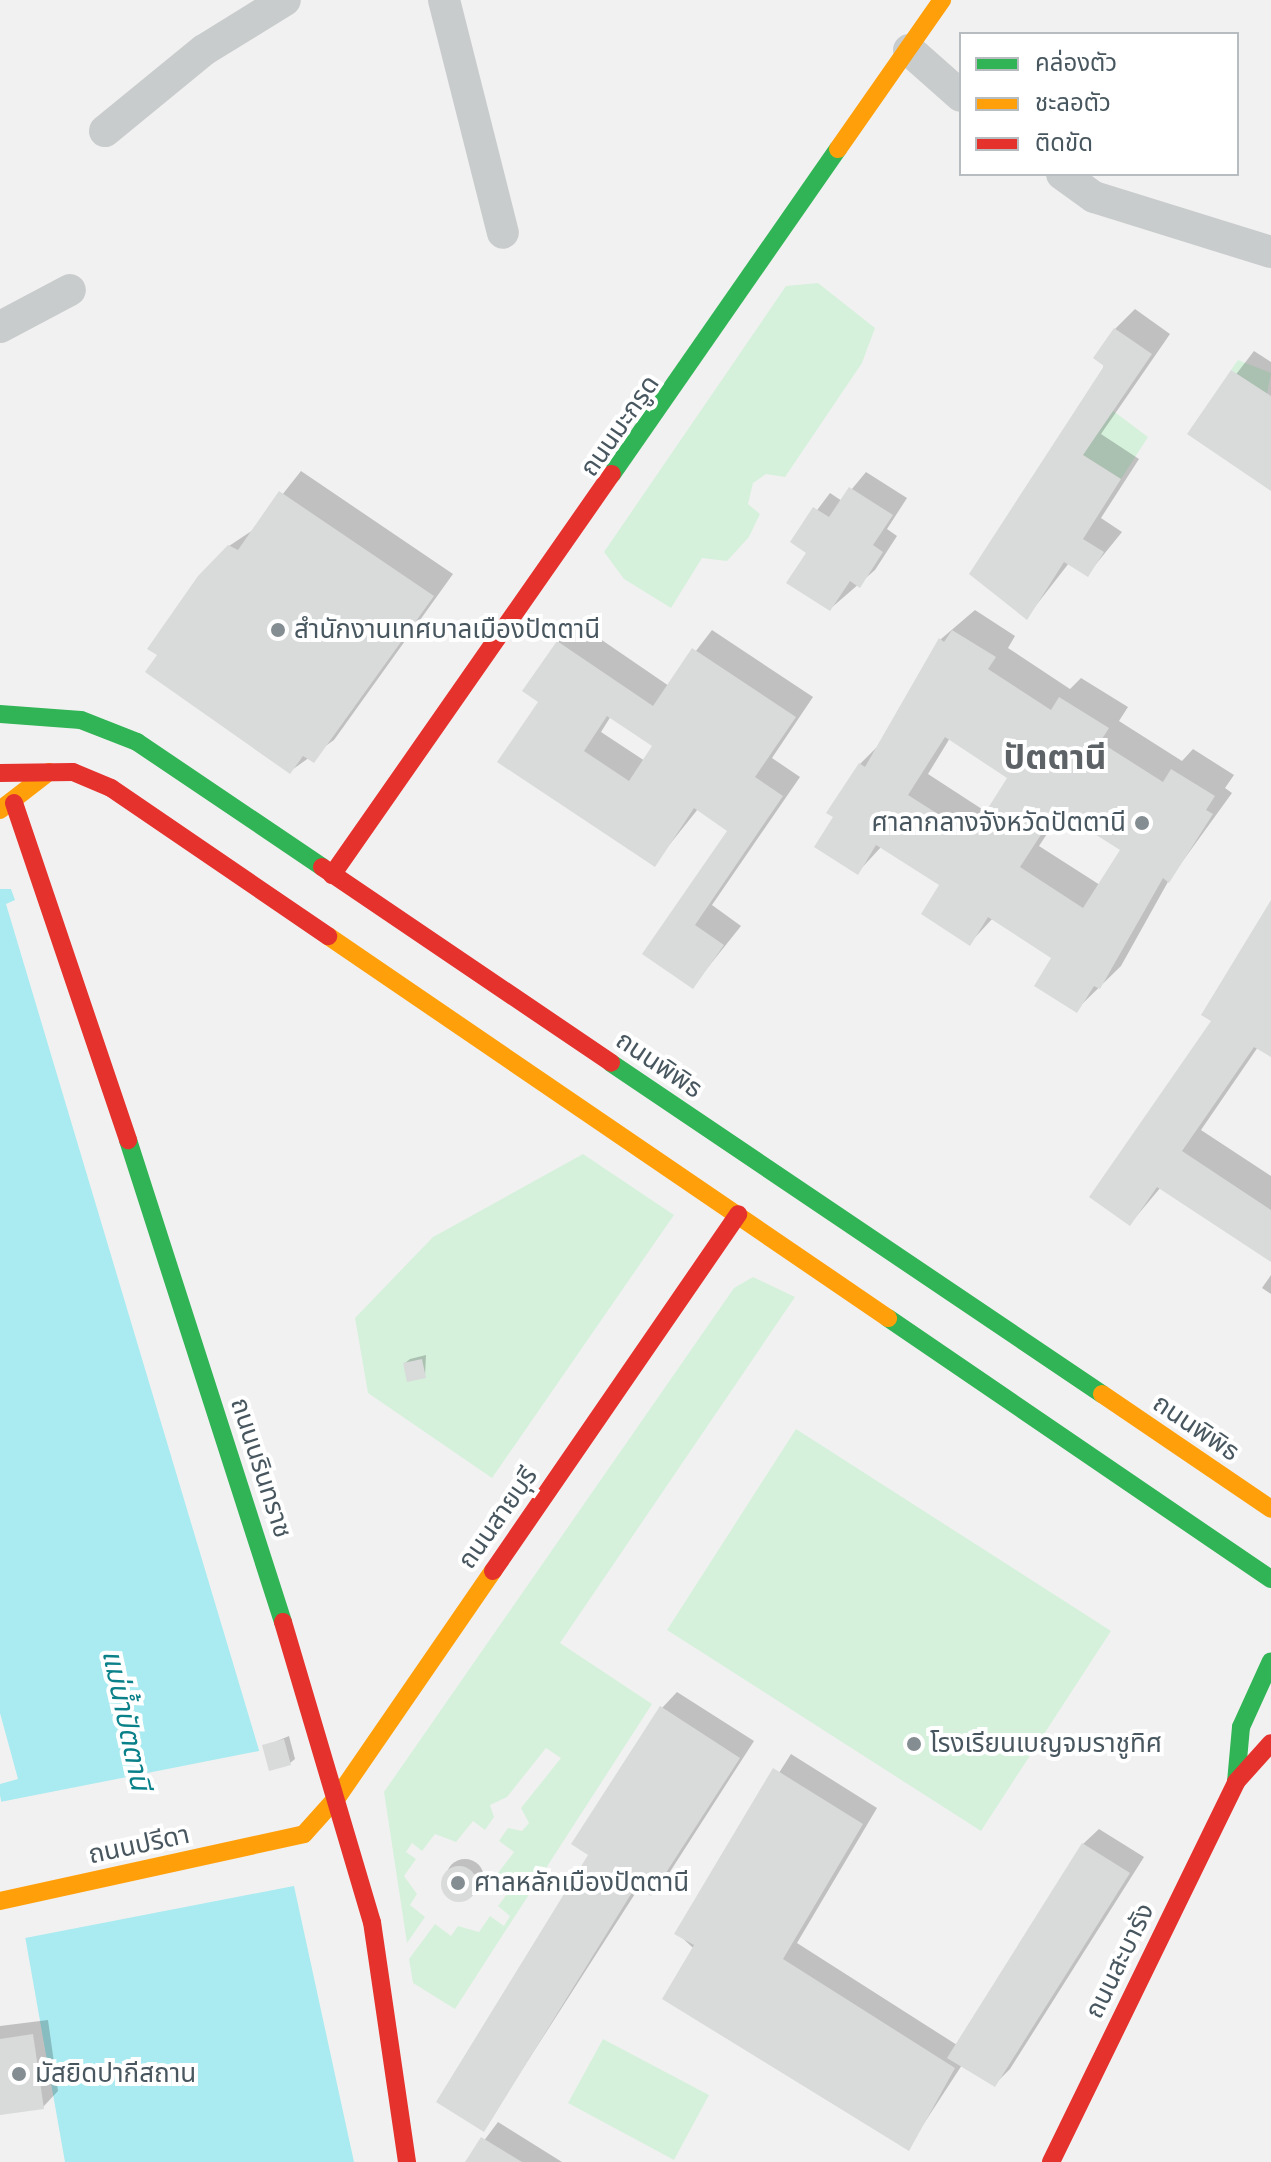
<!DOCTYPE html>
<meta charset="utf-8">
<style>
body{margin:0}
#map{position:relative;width:1271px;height:2162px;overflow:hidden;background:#f2f1f1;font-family:"Nunito Sans","Noto Sans Thai",sans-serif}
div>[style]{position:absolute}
.green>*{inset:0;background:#d5f1dc}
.water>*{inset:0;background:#a9ebf0}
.pier>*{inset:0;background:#f2f1f1}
.shadow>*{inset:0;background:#0003}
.round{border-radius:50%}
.building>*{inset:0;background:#d9dada}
.street>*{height:32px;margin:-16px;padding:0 16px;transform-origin:16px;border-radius:16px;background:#c9cccd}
.fast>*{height:18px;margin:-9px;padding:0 9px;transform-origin:9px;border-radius:9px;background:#30b455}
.slow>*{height:18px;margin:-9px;padding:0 9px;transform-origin:9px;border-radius:9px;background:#ff9f0a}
.jam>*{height:18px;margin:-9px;padding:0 9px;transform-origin:9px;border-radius:9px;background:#e5322d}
.dots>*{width:22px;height:22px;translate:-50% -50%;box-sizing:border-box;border:4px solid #fff;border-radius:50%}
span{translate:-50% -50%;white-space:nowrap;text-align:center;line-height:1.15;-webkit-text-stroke:8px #fff;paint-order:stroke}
.street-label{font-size:26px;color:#48575f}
.poi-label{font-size:26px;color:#48575f}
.left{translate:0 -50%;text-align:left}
.right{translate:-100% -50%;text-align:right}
.water-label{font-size:28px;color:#0a8089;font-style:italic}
.district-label{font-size:34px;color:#5d6266;font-weight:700}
.legend{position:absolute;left:959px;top:32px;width:280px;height:144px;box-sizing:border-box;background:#fff;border:2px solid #b6bcbf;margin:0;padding:10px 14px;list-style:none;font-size:24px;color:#48575f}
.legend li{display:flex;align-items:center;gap:16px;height:40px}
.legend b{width:40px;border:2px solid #b6bcbf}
</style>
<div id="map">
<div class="green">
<div style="clip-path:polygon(818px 283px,875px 328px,862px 363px,785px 477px,766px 474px,753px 483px,748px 504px,760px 514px,749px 537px,727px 561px,702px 558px,671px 608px,624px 579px,604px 552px,786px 286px)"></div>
<div style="clip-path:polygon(1238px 360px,1271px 373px,1267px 394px,1231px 370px)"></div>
<div style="clip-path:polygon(1112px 410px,1148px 437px,1121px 479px,1083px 455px)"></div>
<div style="clip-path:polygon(583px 1154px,674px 1215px,492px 1478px,368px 1393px,355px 1318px,433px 1237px)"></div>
<div style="clip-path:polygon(753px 1277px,795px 1297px,560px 1643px,652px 1704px,455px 2009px,413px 1983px,409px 1959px,435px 1924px,451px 1936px,458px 1926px,479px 1932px,490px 1916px,504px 1926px,510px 1916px,498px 1906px,510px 1890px,498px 1873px,514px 1852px,499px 1841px,508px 1828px,522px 1831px,529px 1823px,521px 1808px,561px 1758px,546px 1748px,507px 1797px,490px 1805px,494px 1817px,485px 1830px,473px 1821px,456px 1842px,435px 1834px,422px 1851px,412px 1843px,406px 1852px,416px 1859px,404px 1876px,417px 1894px,410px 1905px,425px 1917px,407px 1943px,384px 1792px,734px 1288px)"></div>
<div style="clip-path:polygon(796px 1429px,1111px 1631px,981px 1831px,667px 1630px)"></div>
<div style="clip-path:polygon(603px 2039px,709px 2095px,674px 2160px,568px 2103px)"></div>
</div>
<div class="water">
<div style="clip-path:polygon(0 889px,11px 889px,15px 900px,6px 904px,279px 1817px,354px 2162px,65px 2162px,0 1795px,0 1784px,18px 1779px,0 1713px)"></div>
</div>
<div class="pier">
<div style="clip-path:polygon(264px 1750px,299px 1885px,20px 1939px,0 1802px)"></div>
</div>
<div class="shadow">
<div style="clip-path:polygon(1135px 309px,1170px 334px,1101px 434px,1139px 459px,1101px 518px,1122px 532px,1088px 574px,1069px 563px,1027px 617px,1115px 329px)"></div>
<div style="clip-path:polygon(1254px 351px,1271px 362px,1271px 489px,1190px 434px)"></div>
<div style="clip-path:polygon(301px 471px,453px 574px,334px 740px,289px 772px,229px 546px,256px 528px)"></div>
<div style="clip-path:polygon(866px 472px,907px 498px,887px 529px,897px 536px,875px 570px,830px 609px,808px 552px,793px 542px,830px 493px,842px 501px)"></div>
<div style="clip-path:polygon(evenodd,975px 610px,1015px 636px,1008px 648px,1070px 689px,1081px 678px,1128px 707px,1119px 721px,1182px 761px,1193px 749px,1234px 775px,1225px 788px,1232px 793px,1169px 880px,1121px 966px,1076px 1010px,1054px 957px,993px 918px,970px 943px,942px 885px,882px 846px,858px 872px,836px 817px,860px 764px,881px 743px,941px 639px,975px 610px,950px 738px,1010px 777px,988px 813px,928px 774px,950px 738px,975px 610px,1062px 811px,1122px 850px,1100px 885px,1039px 846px,1062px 811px)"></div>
<div style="clip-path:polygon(evenodd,577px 623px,669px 686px,712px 630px,813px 697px,772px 758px,800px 777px,712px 905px,741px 926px,693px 986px,645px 954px,730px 830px,698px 809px,654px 864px,540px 701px,558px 642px,577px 623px,611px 716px,655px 745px,645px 761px,601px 732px,611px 716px)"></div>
<div style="clip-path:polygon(1271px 906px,1271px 1055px,1258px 1047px,1201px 1130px,1271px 1176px,1271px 1259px,1161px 1187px,1130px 1224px,1214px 1020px)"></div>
<div style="clip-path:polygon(1271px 1275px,1271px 1294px,1262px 1288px)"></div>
<div style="clip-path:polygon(426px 1355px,425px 1376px,405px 1363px,410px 1359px)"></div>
<div style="clip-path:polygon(677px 1692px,754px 1741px,666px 1878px,651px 1893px,640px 1886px,484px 2129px,591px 1855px,662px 1708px)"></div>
<div style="clip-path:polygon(289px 1736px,295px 1759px,290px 1763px,265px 1746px)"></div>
<div style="clip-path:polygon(791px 1754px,877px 1808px,797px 1943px,957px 2045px,1083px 1844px,1099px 1829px,1144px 1857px,1010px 2069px,994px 2085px,962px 2065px,908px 2148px,677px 1933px)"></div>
<div class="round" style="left:446px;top:1859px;width:38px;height:38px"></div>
<div style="clip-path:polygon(48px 2020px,58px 2091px,43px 2107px,0 2113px,0 2026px)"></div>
<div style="clip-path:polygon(498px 2122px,562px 2162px,468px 2162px)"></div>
</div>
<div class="building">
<div style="clip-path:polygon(1114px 328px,1152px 354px,1083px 455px,1121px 479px,1083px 539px,1104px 552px,1088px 577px,1064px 562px,1027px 620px,969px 574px,1104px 366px,1093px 358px)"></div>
<div style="clip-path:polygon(1231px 370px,1271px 396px,1271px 491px,1187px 434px)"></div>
<div style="clip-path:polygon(849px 487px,893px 515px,873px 545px,883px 552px,860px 588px,850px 581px,830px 611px,786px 583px,806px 553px,790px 542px,813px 507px,829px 517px)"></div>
<div style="clip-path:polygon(279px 491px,434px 596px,314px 763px,303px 756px,290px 774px,145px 672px,157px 655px,147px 649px,198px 576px,228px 545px,238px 550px)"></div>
<div style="clip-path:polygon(evenodd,952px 630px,996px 657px,988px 669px,1051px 710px,1059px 697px,1109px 728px,1100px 742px,1163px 782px,1171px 769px,1215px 796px,1206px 810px,1213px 814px,1169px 883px,1163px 878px,1100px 989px,1094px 986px,1077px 1013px,1034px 986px,1051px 958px,988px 917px,970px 946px,921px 914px,939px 885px,876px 845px,858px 875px,814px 847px,833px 817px,826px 813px,859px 763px,865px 767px,939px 638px,944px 642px,952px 630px,945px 737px,1007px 778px,971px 835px,908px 795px,945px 737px,952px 630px,1057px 810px,1120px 850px,1083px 908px,1020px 867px,1057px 810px)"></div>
<div style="clip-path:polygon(evenodd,557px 641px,653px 706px,692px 648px,796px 717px,755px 777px,783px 796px,695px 925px,724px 945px,693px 989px,642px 954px,727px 831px,694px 808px,655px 867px,497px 762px,538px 702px,522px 691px,557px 641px,607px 716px,652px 746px,629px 781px,584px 751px,607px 716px)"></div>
<div style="clip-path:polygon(1271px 900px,1271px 1057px,1254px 1047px,1182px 1151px,1271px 1210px,1271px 1262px,1157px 1187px,1130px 1226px,1089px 1197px,1211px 1021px,1201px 1015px)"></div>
<div style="clip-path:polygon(422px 1359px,426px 1378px,407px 1382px,403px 1363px)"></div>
<div style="clip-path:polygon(660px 1706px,740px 1758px,651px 1896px,636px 1886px,484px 2132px,436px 2102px,588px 1855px,571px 1844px)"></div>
<div style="clip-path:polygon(284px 1739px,291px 1765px,269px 1771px,262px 1745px)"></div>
<div style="clip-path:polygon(773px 1768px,863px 1824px,783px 1959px,955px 2068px,909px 2151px,662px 1999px,694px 1945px,674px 1934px)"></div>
<div style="clip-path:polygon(1082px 1843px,1130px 1873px,995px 2087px,947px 2058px)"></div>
<div class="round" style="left:441px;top:1866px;width:36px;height:36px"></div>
<div style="clip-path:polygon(33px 2034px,44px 2109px,0 2115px,0 2039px)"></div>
<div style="clip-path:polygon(481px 2137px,522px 2162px,465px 2162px)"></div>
</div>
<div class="street">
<div style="left:444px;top:0;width:240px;rotate:75.8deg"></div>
<div style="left:909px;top:50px;width:69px;rotate:41.5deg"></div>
<div style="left:105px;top:131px;width:128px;rotate:-39.3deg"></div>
<div style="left:204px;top:50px;width:95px;rotate:-31.7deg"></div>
<div style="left:1062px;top:174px;width:39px;rotate:36deg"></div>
<div style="left:1094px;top:197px;width:185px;rotate:17.3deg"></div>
<div style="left:0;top:327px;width:79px;rotate:-27.9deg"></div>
</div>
<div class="fast">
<div style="left:612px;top:474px;width:396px;rotate:-55.2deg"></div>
<div style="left:0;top:714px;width:81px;rotate:4.2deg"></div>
<div style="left:81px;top:720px;width:60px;rotate:21.4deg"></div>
<div style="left:137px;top:742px;width:223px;rotate:34deg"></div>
<div style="left:611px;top:1063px;width:592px;rotate:33.99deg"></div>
<div style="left:128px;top:1140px;width:506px;rotate:72.17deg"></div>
<div style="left:888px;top:1318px;width:463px;rotate:34.3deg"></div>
<div style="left:1236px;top:1782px;width:55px;rotate:-84.8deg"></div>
<div style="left:1241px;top:1727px;width:72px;rotate:-65.6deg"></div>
</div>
<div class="slow">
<div style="left:838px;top:149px;width:182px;rotate:-55.1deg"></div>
<div style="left:0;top:810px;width:62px;rotate:-37.8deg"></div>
<div style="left:328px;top:936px;width:678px;rotate:34.3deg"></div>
<div style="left:1102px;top:1394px;width:204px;rotate:34.2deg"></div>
<div style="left:0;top:1901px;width:311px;rotate:-12.4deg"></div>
<div style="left:304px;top:1834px;width:52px;rotate:-48.1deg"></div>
<div style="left:339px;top:1795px;width:272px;rotate:-55.5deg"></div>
</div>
<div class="jam">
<div style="left:0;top:773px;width:73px;rotate:-0.8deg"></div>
<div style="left:73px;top:772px;width:41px;rotate:22.8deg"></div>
<div style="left:111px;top:788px;width:263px;rotate:34.3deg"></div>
<div style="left:14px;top:803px;width:356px;rotate:71.3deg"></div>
<div style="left:322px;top:867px;width:349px;rotate:34.1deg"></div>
<div style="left:332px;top:875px;width:489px;rotate:-55.1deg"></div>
<div style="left:493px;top:1571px;width:433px;rotate:-55.5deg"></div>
<div style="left:283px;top:1622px;width:313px;rotate:73.5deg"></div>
<div style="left:372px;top:1922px;width:243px;rotate:81.7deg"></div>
<div style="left:1051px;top:2162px;width:423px;rotate:-64deg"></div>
<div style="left:1236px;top:1782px;width:52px;rotate:-48.1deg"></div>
</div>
<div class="dots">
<div style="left:278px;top:630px;background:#848d92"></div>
<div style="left:1142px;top:823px;background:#848d92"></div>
<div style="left:914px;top:1744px;background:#848d92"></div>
<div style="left:458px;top:1883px;background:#848d92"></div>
<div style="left:19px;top:2074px;background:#848d92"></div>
</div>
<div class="street-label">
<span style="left:620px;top:426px;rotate:-55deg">ถนนมะกรูด</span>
<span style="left:659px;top:1065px;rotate:34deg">ถนนพิพิธ</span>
<span style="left:1196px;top:1428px;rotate:34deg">ถนนพิพิธ</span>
<span style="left:261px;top:1468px;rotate:72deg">ถนนนรินทราช</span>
<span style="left:498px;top:1518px;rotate:-55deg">ถนนสายบุรี</span>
<span style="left:139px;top:1845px;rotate:-12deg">ถนนปรีดา</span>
<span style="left:1120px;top:1961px;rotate:-64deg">ถนนสะบารัง</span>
</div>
<div class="poi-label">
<span class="left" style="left:294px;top:630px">สำนักงานเทศบาลเมืองปัตตานี</span>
<span class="right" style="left:1126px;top:823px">ศาลากลางจังหวัดปัตตานี</span>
<span class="left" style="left:930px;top:1744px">โรงเรียนเบญจมราชูทิศ</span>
<span class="left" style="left:474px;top:1883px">ศาลหลักเมืองปัตตานี</span>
<span class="left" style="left:35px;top:2074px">มัสยิดปากีสถาน</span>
</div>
<div class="water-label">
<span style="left:126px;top:1720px;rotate:78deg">แม่น้ำปัตตานี</span>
</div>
<div class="district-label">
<span style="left:1055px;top:759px">ปัตตานี</span>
</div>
<ul class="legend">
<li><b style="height:10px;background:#30b455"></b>คล่องตัว</li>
<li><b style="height:10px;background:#ff9f0a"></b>ชะลอตัว</li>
<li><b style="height:10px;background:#e5322d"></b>ติดขัด</li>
</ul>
</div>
